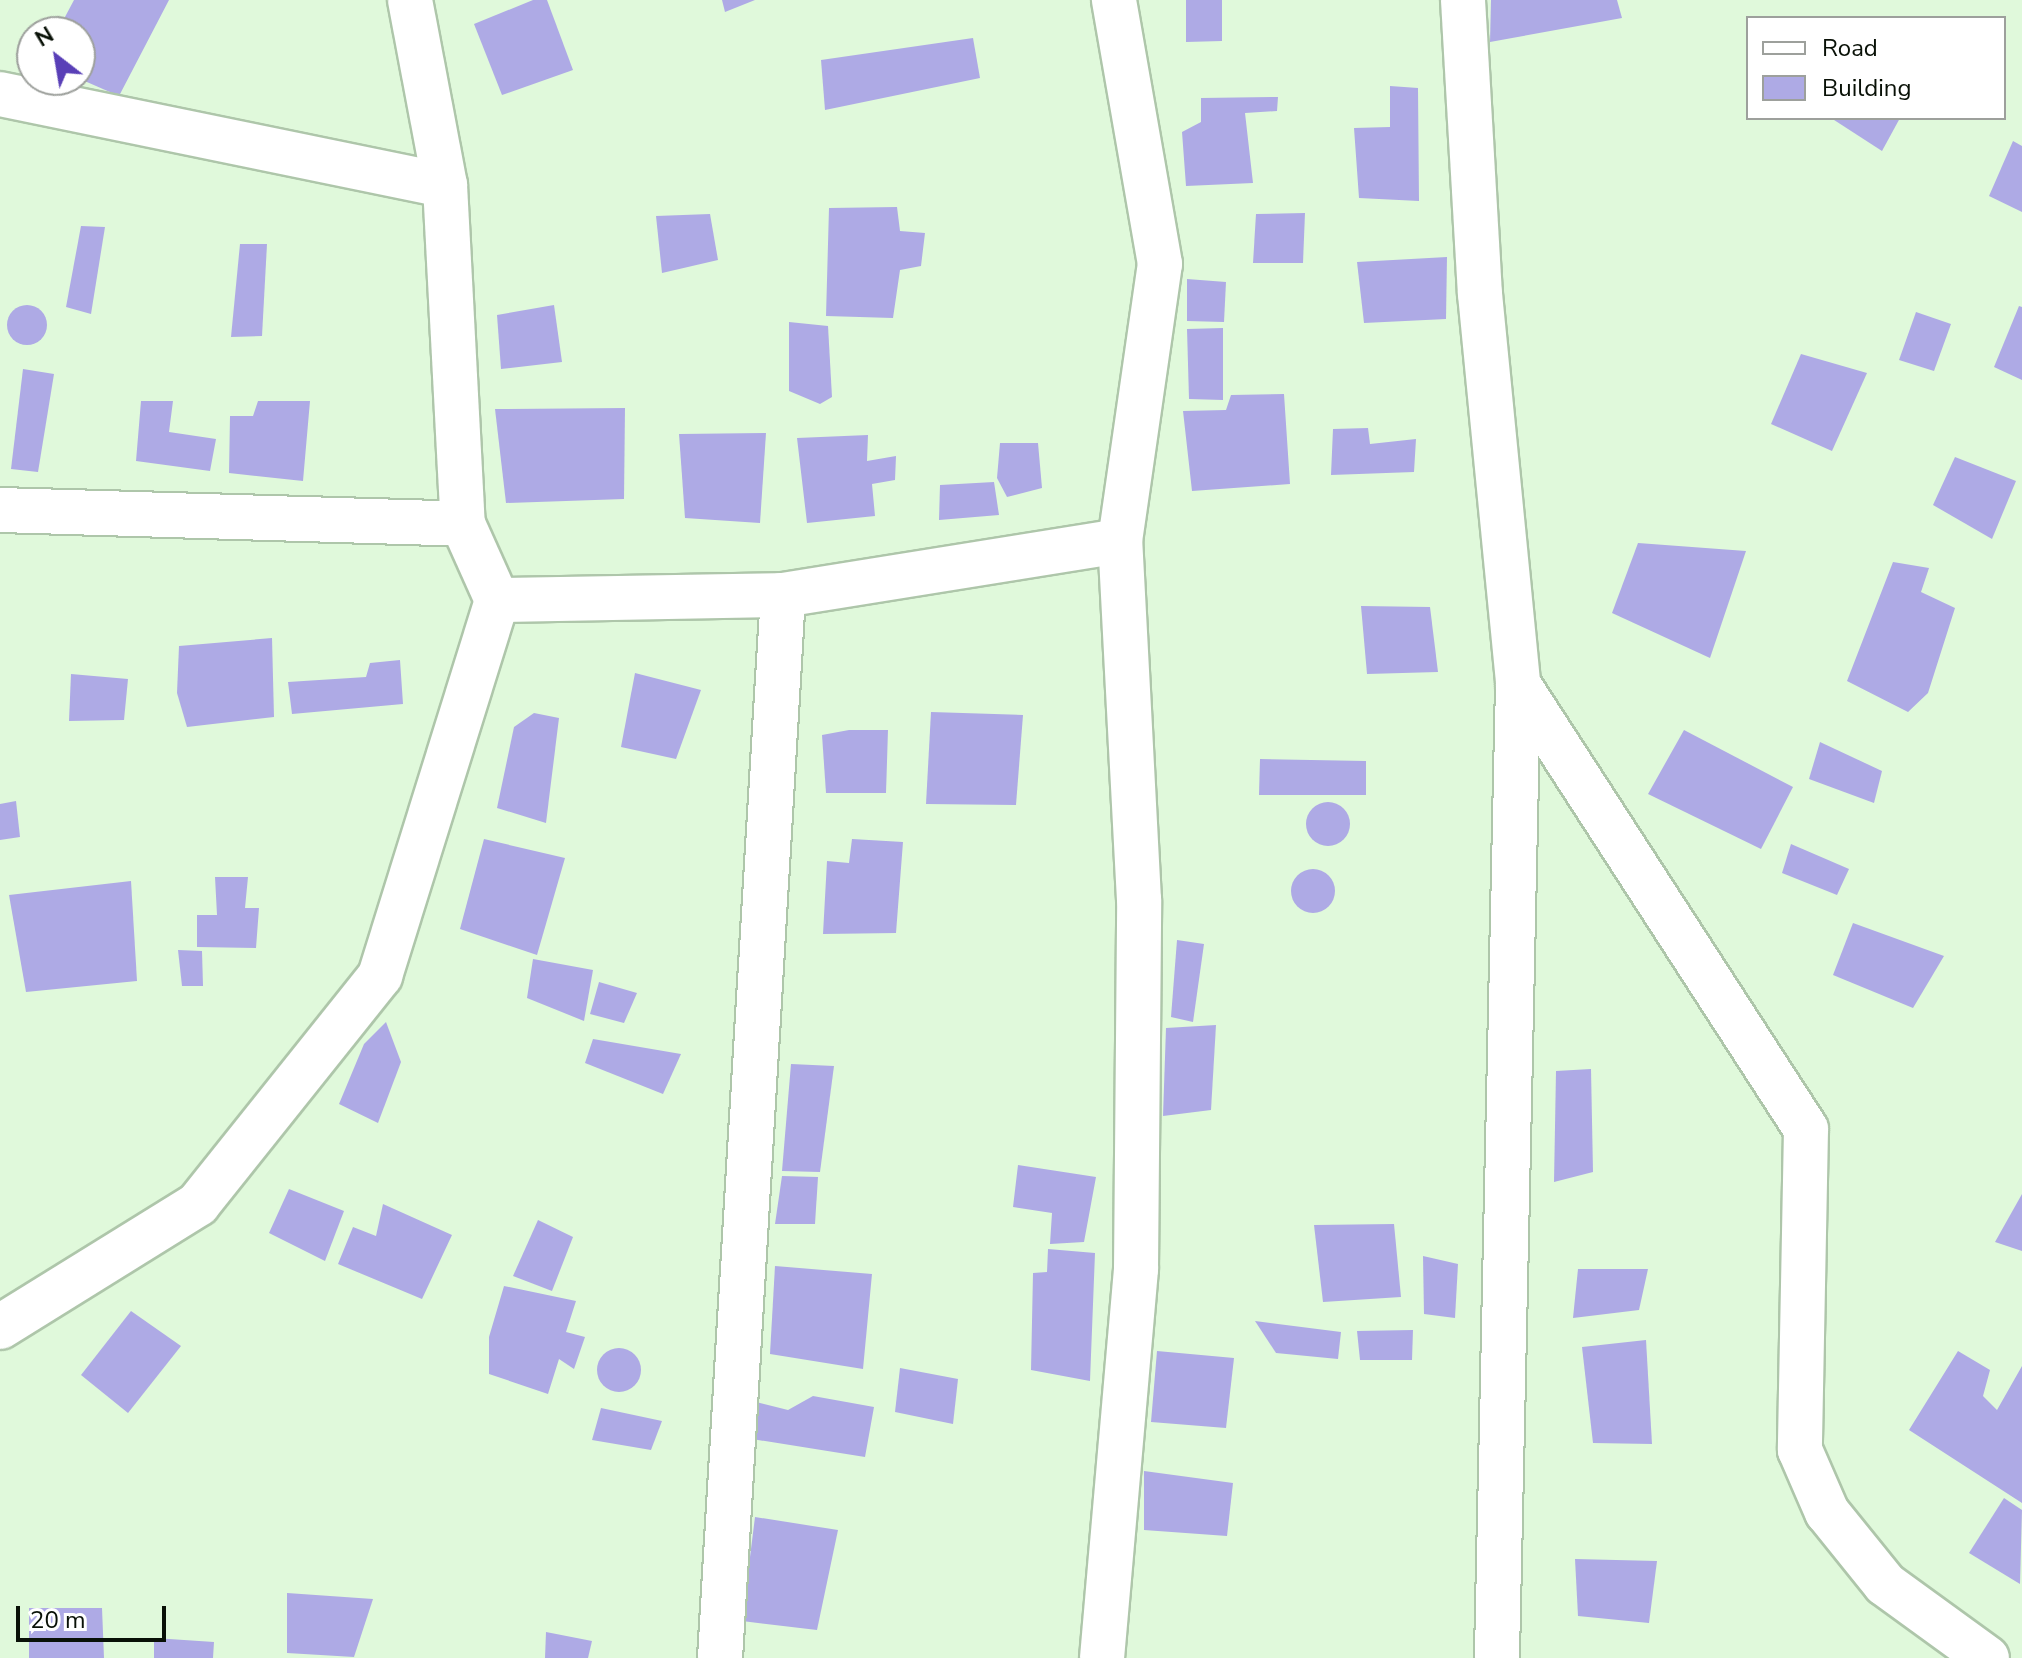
<!DOCTYPE html>
<style>
body{margin:0}
#map{position:relative;width:2022px;height:1658px;overflow:hidden;background:#e0f9db;font-family:"Nunito Sans",sans-serif}
div>[style]{position:absolute}
.building>*{inset:0;background:#aeaae5}
.round{border-radius:50%}
.roads{filter:drop-shadow(2px 0 #aec6aa) drop-shadow(-2px 0 #aec6aa) drop-shadow(0 2px #aec6aa) drop-shadow(0 -2px #aec6aa)}
.minor>*{height:44px;margin:-22px;padding:0 22px;transform-origin:22px;border-radius:22px;background:#fff}
span{translate:-50% -50%;white-space:nowrap;text-align:center;line-height:1.15;-webkit-text-stroke:7px #fff;paint-order:stroke}
.legend{position:absolute;left:1746px;top:16px;width:260px;height:104px;box-sizing:border-box;background:#fff;border:2px solid #9da09c;margin:0;padding:10px 14px;list-style:none;font-size:24px;color:#091107}
.legend li{display:flex;align-items:center;gap:16px;height:40px}
.legend b{width:40px;border:2px solid #9da09c}
.north{position:absolute;left:16px;top:16px;width:80px;height:80px;box-sizing:border-box;background:#fff;border:2px solid #9da09c;border-radius:50%;rotate:329deg;font-size:22px;font-weight:700;line-height:32px;text-align:center;color:#091107}
.north::after{content:'';display:block;margin:auto;width:28px;height:36px;background:#593fb7;clip-path:polygon(50% 0,100% 100%,50% 72%,0 100%)}
.scale{position:absolute;left:16px;top:1606px;width:150px;height:36px;box-sizing:border-box;border:4px solid #091107;border-top:0;padding-left:10px;font-size:24px;line-height:28px;white-space:nowrap;color:#091107;-webkit-text-stroke:6px #fff;paint-order:stroke}
</style>
<div id="map">
<div class="building">
<div style="clip-path:polygon(74px 0,169px 0,119px 96px,80px 79px,80px 32px,57px 32px)"></div>
<div style="clip-path:polygon(533px 0,547px 0,573px 70px,502px 95px,474px 24px)"></div>
<div style="clip-path:polygon(722px 0,755px 0,725px 12px)"></div>
<div style="clip-path:polygon(1186px 0,1222px 0,1222px 41px,1186px 42px)"></div>
<div style="clip-path:polygon(1491px 0,1617px 0,1622px 18px,1490px 42px)"></div>
<div style="clip-path:polygon(973px 38px,980px 78px,825px 110px,821px 60px)"></div>
<div style="clip-path:polygon(1390px 86px,1418px 88px,1419px 201px,1359px 198px,1354px 128px,1390px 127px)"></div>
<div style="clip-path:polygon(1278px 97px,1277px 111px,1245px 113px,1253px 183px,1186px 186px,1182px 132px,1201px 122px,1201px 98px)"></div>
<div style="clip-path:polygon(1831px 118px,1900px 118px,1882px 151px)"></div>
<div style="clip-path:polygon(2013px 141px,2022px 146px,2022px 212px,1989px 196px)"></div>
<div style="clip-path:polygon(897px 207px,900px 231px,925px 233px,921px 266px,900px 270px,893px 318px,826px 316px,829px 208px)"></div>
<div style="clip-path:polygon(1305px 213px,1303px 263px,1253px 263px,1256px 214px)"></div>
<div style="clip-path:polygon(710px 214px,718px 260px,662px 273px,656px 216px)"></div>
<div style="clip-path:polygon(81px 226px,105px 227px,91px 314px,66px 307px)"></div>
<div style="clip-path:polygon(240px 244px,267px 244px,262px 336px,231px 337px)"></div>
<div style="clip-path:polygon(1447px 257px,1446px 319px,1364px 323px,1357px 262px)"></div>
<div style="clip-path:polygon(1187px 279px,1226px 282px,1224px 322px,1187px 321px)"></div>
<div style="clip-path:polygon(554px 305px,562px 362px,501px 369px,497px 315px)"></div>
<div class="round" style="left:7px;top:305px;width:40px;height:40px"></div>
<div style="clip-path:polygon(2019px 306px,2022px 307px,2022px 380px,1994px 367px)"></div>
<div style="clip-path:polygon(1916px 312px,1951px 324px,1934px 371px,1899px 360px)"></div>
<div style="clip-path:polygon(789px 322px,828px 326px,832px 397px,820px 404px,789px 391px)"></div>
<div style="clip-path:polygon(1223px 328px,1223px 400px,1189px 399px,1187px 329px)"></div>
<div style="clip-path:polygon(1801px 354px,1867px 373px,1832px 451px,1771px 424px)"></div>
<div style="clip-path:polygon(23px 369px,54px 374px,38px 472px,11px 469px)"></div>
<div style="clip-path:polygon(1284px 394px,1290px 484px,1192px 491px,1183px 411px,1226px 410px,1231px 395px)"></div>
<div style="clip-path:polygon(141px 401px,173px 401px,169px 432px,216px 439px,210px 471px,136px 461px)"></div>
<div style="clip-path:polygon(258px 401px,310px 401px,303px 481px,229px 473px,230px 416px,253px 416px)"></div>
<div style="clip-path:polygon(625px 408px,624px 499px,506px 503px,495px 409px)"></div>
<div style="clip-path:polygon(1368px 428px,1370px 444px,1416px 439px,1414px 472px,1331px 475px,1333px 429px)"></div>
<div style="clip-path:polygon(766px 433px,760px 523px,685px 518px,679px 434px)"></div>
<div style="clip-path:polygon(868px 435px,867px 461px,896px 456px,895px 480px,872px 484px,875px 516px,807px 523px,797px 438px)"></div>
<div style="clip-path:polygon(1000px 443px,1038px 443px,1042px 488px,1007px 497px,997px 478px)"></div>
<div style="clip-path:polygon(1955px 457px,2016px 481px,1992px 539px,1933px 505px)"></div>
<div style="clip-path:polygon(994px 482px,999px 515px,939px 520px,940px 485px)"></div>
<div style="clip-path:polygon(1638px 543px,1746px 551px,1710px 658px,1612px 613px)"></div>
<div style="clip-path:polygon(1893px 562px,1929px 568px,1921px 592px,1955px 608px,1928px 693px,1908px 712px,1847px 681px)"></div>
<div style="clip-path:polygon(1361px 606px,1430px 607px,1438px 672px,1367px 674px)"></div>
<div style="clip-path:polygon(272px 638px,274px 717px,187px 727px,177px 693px,179px 646px)"></div>
<div style="clip-path:polygon(400px 660px,403px 704px,292px 714px,288px 682px,366px 677px,370px 663px)"></div>
<div style="clip-path:polygon(635px 673px,701px 690px,676px 759px,621px 747px)"></div>
<div style="clip-path:polygon(71px 674px,128px 679px,124px 720px,69px 721px)"></div>
<div style="clip-path:polygon(931px 712px,1023px 715px,1016px 805px,926px 804px)"></div>
<div style="clip-path:polygon(534px 713px,559px 718px,546px 823px,497px 808px,514px 727px)"></div>
<div style="clip-path:polygon(849px 730px,888px 730px,886px 793px,826px 793px,822px 735px)"></div>
<div style="clip-path:polygon(1684px 730px,1793px 787px,1761px 849px,1648px 794px)"></div>
<div style="clip-path:polygon(1820px 742px,1882px 771px,1874px 803px,1809px 779px)"></div>
<div style="clip-path:polygon(1260px 759px,1366px 761px,1366px 795px,1259px 795px)"></div>
<div style="clip-path:polygon(16px 801px,20px 837px,0 840px,0 804px)"></div>
<div class="round" style="left:1306px;top:802px;width:44px;height:44px"></div>
<div style="clip-path:polygon(484px 839px,565px 858px,537px 955px,460px 929px)"></div>
<div style="clip-path:polygon(852px 839px,903px 842px,896px 933px,823px 934px,827px 861px,849px 863px)"></div>
<div style="clip-path:polygon(1791px 844px,1849px 869px,1837px 895px,1782px 873px)"></div>
<div class="round" style="left:1291px;top:869px;width:44px;height:44px"></div>
<div style="clip-path:polygon(215px 877px,248px 877px,245px 908px,259px 908px,256px 948px,197px 947px,197px 915px,217px 915px)"></div>
<div style="clip-path:polygon(131px 881px,137px 981px,26px 992px,9px 895px)"></div>
<div style="clip-path:polygon(1853px 923px,1944px 956px,1913px 1008px,1833px 975px)"></div>
<div style="clip-path:polygon(1177px 940px,1204px 944px,1193px 1022px,1171px 1017px)"></div>
<div style="clip-path:polygon(178px 950px,202px 951px,203px 986px,182px 986px)"></div>
<div style="clip-path:polygon(533px 959px,593px 970px,584px 1021px,527px 998px)"></div>
<div style="clip-path:polygon(599px 982px,637px 993px,624px 1023px,590px 1014px)"></div>
<div style="clip-path:polygon(386px 1022px,401px 1062px,378px 1123px,339px 1104px,364px 1044px)"></div>
<div style="clip-path:polygon(1216px 1025px,1211px 1110px,1163px 1116px,1166px 1028px)"></div>
<div style="clip-path:polygon(593px 1039px,681px 1054px,663px 1094px,585px 1063px)"></div>
<div style="clip-path:polygon(791px 1064px,834px 1066px,820px 1172px,782px 1171px)"></div>
<div style="clip-path:polygon(1591px 1069px,1593px 1172px,1554px 1182px,1556px 1071px)"></div>
<div style="clip-path:polygon(1018px 1165px,1096px 1177px,1084px 1242px,1050px 1244px,1052px 1213px,1013px 1207px)"></div>
<div style="clip-path:polygon(782px 1176px,818px 1177px,815px 1224px,775px 1224px)"></div>
<div style="clip-path:polygon(289px 1189px,344px 1211px,325px 1261px,269px 1233px)"></div>
<div style="clip-path:polygon(2022px 1194px,2022px 1251px,1995px 1242px)"></div>
<div style="clip-path:polygon(383px 1204px,452px 1235px,422px 1299px,338px 1264px,353px 1227px,376px 1236px)"></div>
<div style="clip-path:polygon(538px 1220px,573px 1237px,552px 1291px,513px 1276px)"></div>
<div style="clip-path:polygon(1394px 1224px,1401px 1297px,1323px 1302px,1314px 1225px)"></div>
<div style="clip-path:polygon(1048px 1249px,1095px 1253px,1090px 1381px,1031px 1370px,1033px 1273px,1047px 1272px)"></div>
<div style="clip-path:polygon(1423px 1256px,1458px 1264px,1455px 1318px,1424px 1314px)"></div>
<div style="clip-path:polygon(775px 1266px,872px 1274px,863px 1369px,770px 1354px)"></div>
<div style="clip-path:polygon(1578px 1269px,1648px 1269px,1639px 1310px,1573px 1318px)"></div>
<div style="clip-path:polygon(504px 1286px,576px 1301px,566px 1332px,585px 1337px,574px 1369px,559px 1359px,548px 1394px,489px 1374px,489px 1337px)"></div>
<div style="clip-path:polygon(131px 1311px,181px 1346px,128px 1413px,81px 1375px)"></div>
<div style="clip-path:polygon(1255px 1321px,1341px 1332px,1338px 1359px,1276px 1353px)"></div>
<div style="clip-path:polygon(1413px 1330px,1412px 1360px,1360px 1360px,1357px 1331px)"></div>
<div style="clip-path:polygon(1646px 1340px,1652px 1444px,1593px 1443px,1582px 1347px)"></div>
<div class="round" style="left:597px;top:1348px;width:44px;height:44px"></div>
<div style="clip-path:polygon(1157px 1351px,1234px 1358px,1226px 1428px,1151px 1422px)"></div>
<div style="clip-path:polygon(1958px 1351px,1990px 1370px,1983px 1396px,1997px 1410px,2022px 1366px,2022px 1503px,1909px 1430px)"></div>
<div style="clip-path:polygon(900px 1368px,958px 1379px,953px 1424px,895px 1412px)"></div>
<div style="clip-path:polygon(813px 1396px,874px 1407px,865px 1457px,752px 1439px,756px 1402px,788px 1410px)"></div>
<div style="clip-path:polygon(601px 1408px,662px 1421px,651px 1450px,592px 1440px)"></div>
<div style="clip-path:polygon(1144px 1471px,1233px 1483px,1227px 1536px,1144px 1530px)"></div>
<div style="clip-path:polygon(2004px 1498px,2022px 1510px,2020px 1584px,1969px 1553px)"></div>
<div style="clip-path:polygon(755px 1517px,838px 1530px,817px 1630px,742px 1621px)"></div>
<div style="clip-path:polygon(1575px 1559px,1657px 1561px,1649px 1623px,1578px 1616px)"></div>
<div style="clip-path:polygon(287px 1593px,373px 1599px,354px 1657px,287px 1653px)"></div>
<div style="clip-path:polygon(29px 1608px,102px 1608px,104px 1658px,29px 1658px)"></div>
<div style="clip-path:polygon(546px 1632px,592px 1641px,588px 1658px,545px 1658px)"></div>
<div style="clip-path:polygon(154px 1638px,214px 1642px,213px 1658px,154px 1658px)"></div>
</div>
<div class="roads">
<div class="minor">
<div style="left:410px;top:0;width:188px;rotate:79.3deg"></div>
<div style="left:445px;top:185px;width:339px;rotate:87deg"></div>
<div style="left:463px;top:524px;width:83px;rotate:65.9deg"></div>
<div style="left:1463px;top:0;width:294px;rotate:86.7deg"></div>
<div style="left:1480px;top:294px;width:392px;rotate:84.4deg"></div>
<div style="left:1518px;top:684px;width:974px;rotate:91.24deg"></div>
<div style="left:0;top:94px;width:454px;rotate:11.6deg"></div>
<div style="left:0;top:510px;width:463px;rotate:1.7deg"></div>
<div style="left:1518px;top:684px;width:530px;rotate:57.09deg"></div>
<div style="left:1806px;top:1129px;width:321px;rotate:91.1deg"></div>
<div style="left:1800px;top:1450px;width:68px;rotate:66.5deg"></div>
<div style="left:1827px;top:1512px;width:92px;rotate:51.1deg"></div>
<div style="left:1885px;top:1584px;width:126px;rotate:36deg"></div>
<div style="left:0;top:1327px;width:233px;rotate:-31.8deg"></div>
<div style="left:198px;top:1204px;width:292px;rotate:-51.4deg"></div>
<div style="left:380px;top:976px;width:394px;rotate:-72.7deg"></div>
<div style="left:497px;top:600px;width:286px;rotate:-1deg"></div>
<div style="left:783px;top:595px;width:341px;rotate:-9.1deg"></div>
<div style="left:720px;top:1658px;width:1065px;rotate:-86.61deg"></div>
<div style="left:1102px;top:1658px;width:390px;rotate:-85deg"></div>
<div style="left:1136px;top:1269px;width:369px;rotate:-89.5deg"></div>
<div style="left:1139px;top:900px;width:360px;rotate:-93deg"></div>
<div style="left:1120px;top:541px;width:280px;rotate:-81.8deg"></div>
<div style="left:1160px;top:264px;width:268px;rotate:-99.9deg"></div>
</div>
</div>
<ul class="legend">
<li><b style="height:10px;background:#fff"></b>Road</li>
<li><b style="height:22px;background:#aeaae5"></b>Building</li>
</ul>
<div class="north">N</div>
<div class="scale">20 m</div>
</div>
